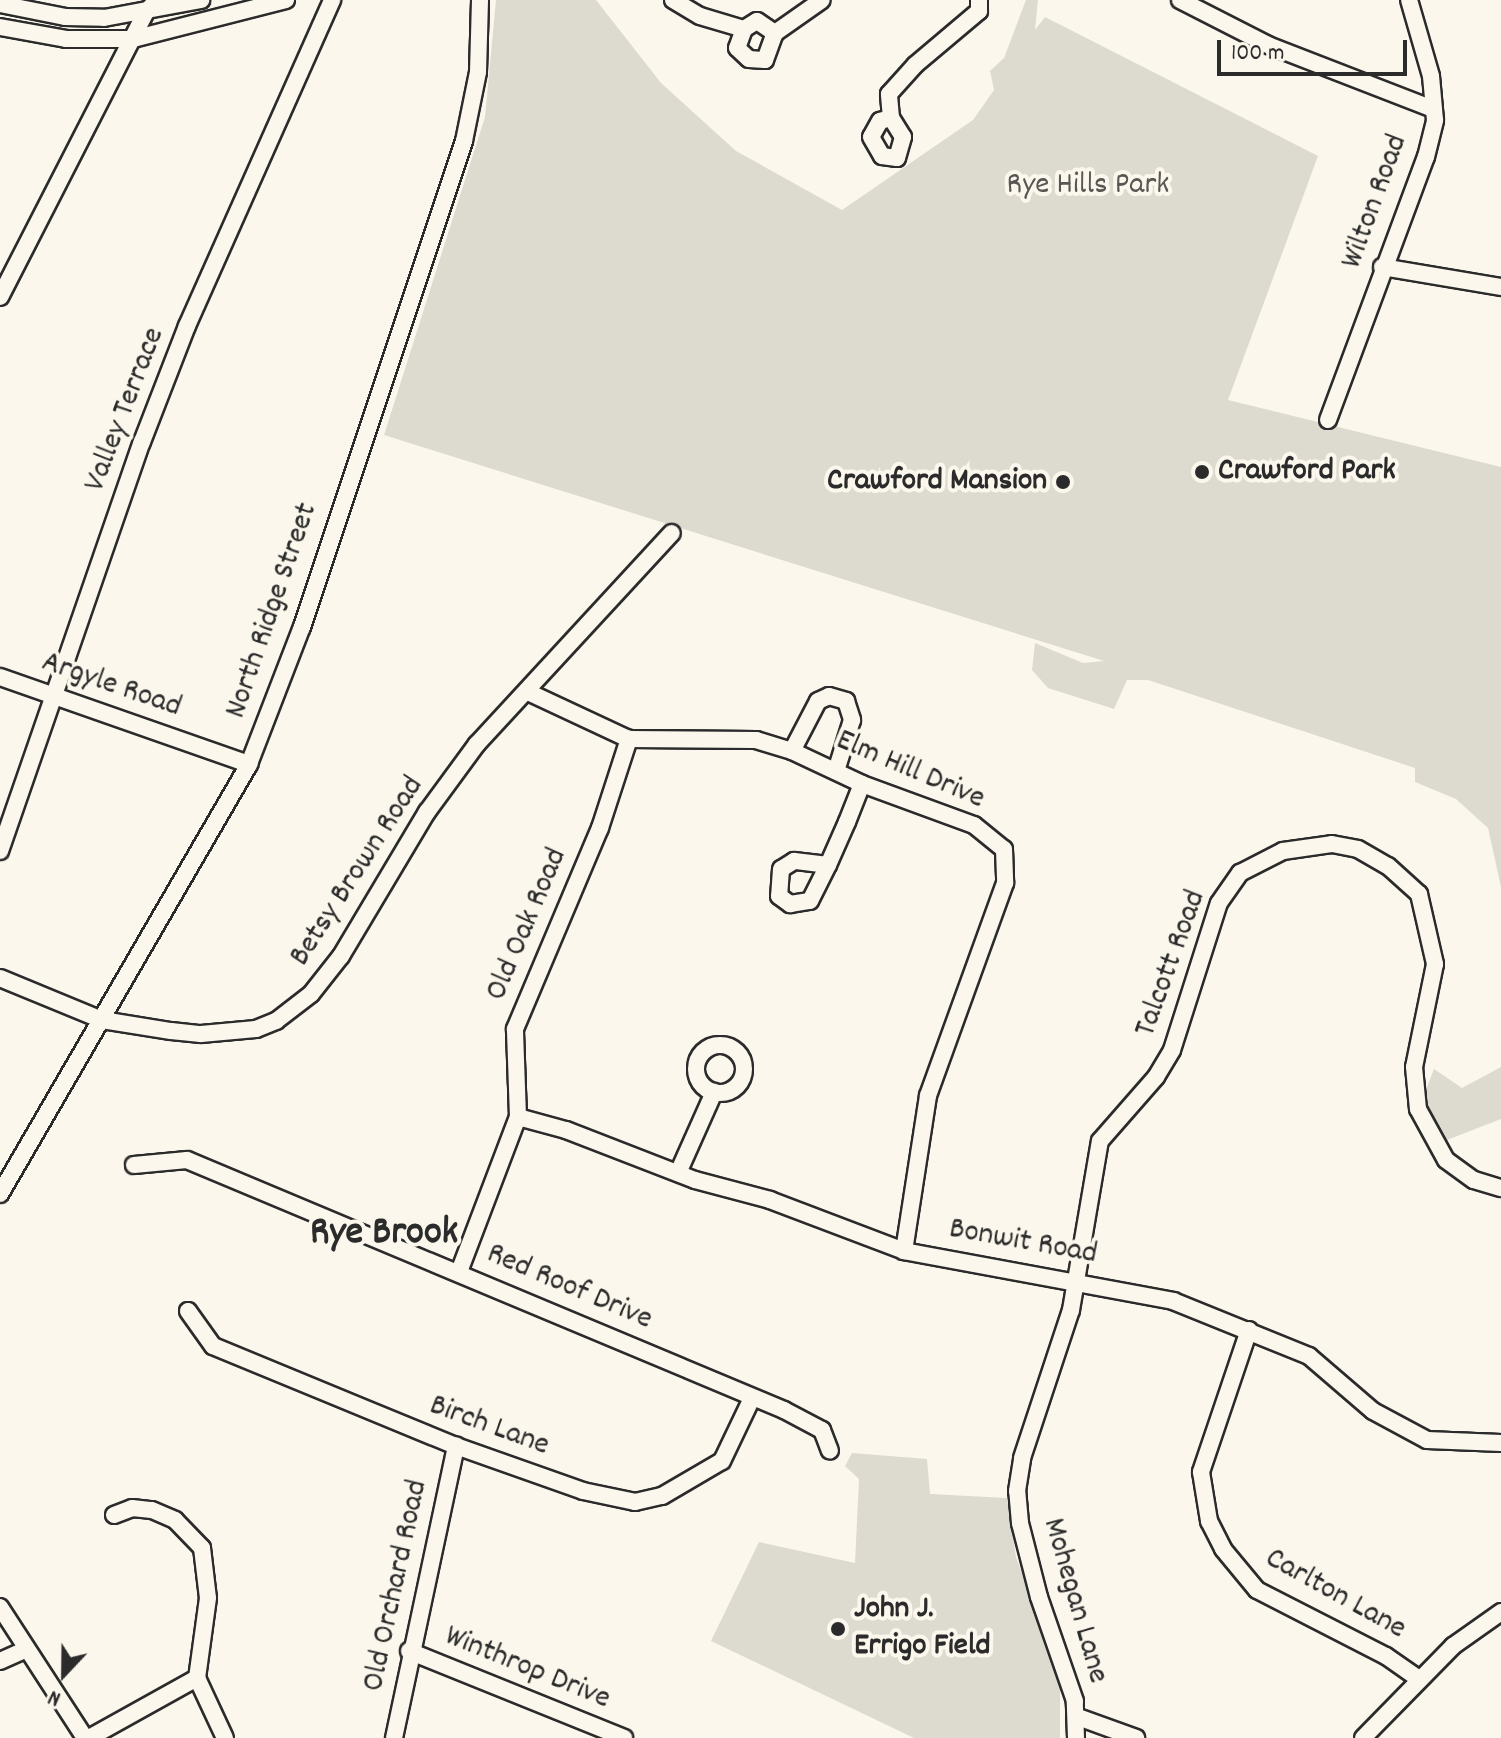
<!DOCTYPE html>
<style>
body{margin:0}
#map{position:relative;width:1501px;height:1738px;overflow:hidden;background:#fbf7ec;font-family:Dekko,sans-serif}
div>[style]{position:absolute}
.green>*{inset:0;background:#dddad0}
.roads{filter:drop-shadow(2px 0 #2b2b2b) drop-shadow(-2px 0 #2b2b2b) drop-shadow(0 2px #2b2b2b) drop-shadow(0 -2px #2b2b2b)}
.minor>*{height:16px;margin:-8px;padding:0 8px;transform-origin:8px;border-radius:8px;background:#fbf7ec}
.minor>.ring{margin:-8px;padding:0;box-sizing:content-box;background:none;border:16px solid #fbf7ec;border-radius:50%}
.dots>*{width:22px;height:22px;translate:-50% -50%;box-sizing:border-box;border:4px solid #fbf7ec;border-radius:50%}
span{translate:-50% -50%;white-space:nowrap;text-align:center;line-height:1.15;-webkit-text-stroke:8px #fbf7ec;paint-order:stroke}
.park-label{font-size:32px;color:#585754}
.street-label{font-size:32px;color:#2b2b2b}
.poi-label{font-size:32px;color:#2b2b2b;font-weight:700}
.left{translate:0 -50%;text-align:left}
.right{translate:-100% -50%;text-align:right}
.district-label{font-size:40px;color:#2b2b2b;font-weight:700}
.north{position:absolute;left:24px;top:1634px;width:80px;height:80px;-webkit-text-stroke:6px #fbf7ec;paint-order:stroke;rotate:202deg;font-size:22px;font-weight:700;line-height:32px;text-align:center;color:#2b2b2b}
.north::after{content:'';display:block;margin:auto;width:28px;height:36px;background:#2b2b2b;clip-path:polygon(50% 0,100% 100%,50% 72%,0 100%)}
.scale{position:absolute;left:1217px;top:40px;width:190px;height:36px;box-sizing:border-box;border:4px solid #2b2b2b;border-top:0;padding-left:10px;font-size:24px;line-height:28px;white-space:nowrap;color:#2b2b2b;-webkit-text-stroke:6px #fbf7ec;paint-order:stroke}
</style>
<div id="map">
<div class="green">
<div style="clip-path:polygon(496px 0,596px 0,661px 83px,736px 151px,842px 210px,973px 120px,994px 90px,990px 71px,1004px 58px,1026px 0,1038px 0,1035px 30px,1045px 17px,1318px 156px,1228px 400px,1501px 467px,1501px 887px,1488px 828px,1456px 799px,1415px 782px,1415px 768px,1148px 680px,1127px 680px,1114px 709px,1048px 688px,1032px 670px,1035px 643px,1083px 663px,1104px 661px,384px 435px,485px 117px)"></div>
<div style="clip-path:polygon(1501px 1067px,1501px 1119px,1447px 1140px,1423px 1097px,1434px 1069px,1462px 1088px)"></div>
<div style="clip-path:polygon(852px 1453px,927px 1459px,930px 1494px,1007px 1498px,1016px 1557px,1060px 1673px,1060px 1738px,914px 1738px,711px 1641px,759px 1542px,855px 1563px,859px 1479px,845px 1466px)"></div>
</div>
<div class="roads">
<div class="minor">
<div style="left:673px;top:0;width:31px;rotate:31deg"></div>
<div style="left:700px;top:16px;width:46px;rotate:16.5deg"></div>
<div style="left:744px;top:29px;width:15px;rotate:-32deg"></div>
<div style="left:757px;top:21px;width:22px;rotate:34deg"></div>
<div style="left:1180px;top:0;width:99px;rotate:27.1deg"></div>
<div style="left:1268px;top:45px;width:177px;rotate:21.2deg"></div>
<div style="left:0;top:4px;width:66px;rotate:11.3deg"></div>
<div style="left:65px;top:17px;width:39px;rotate:1deg"></div>
<div style="left:104px;top:18px;width:99px;rotate:-10.5deg"></div>
<div style="left:0;top:27px;width:67px;rotate:10.3deg"></div>
<div style="left:66px;top:39px;width:67px"></div>
<div style="left:133px;top:39px;width:158px;rotate:-14.3deg"></div>
<div style="left:744px;top:29px;width:20px;rotate:110deg"></div>
<div style="left:737px;top:48px;width:16px;rotate:43deg"></div>
<div style="left:749px;top:59px;width:16px;rotate:4deg"></div>
<div style="left:765px;top:60px;width:29px;rotate:-70deg"></div>
<div style="left:775px;top:33px;width:57px;rotate:-35.1deg"></div>
<div style="left:891px;top:118px;width:11px;rotate:165deg"></div>
<div style="left:880px;top:121px;width:18px;rotate:119deg"></div>
<div style="left:871px;top:137px;width:22px;rotate:60deg"></div>
<div style="left:882px;top:156px;width:15px;rotate:8deg"></div>
<div style="left:897px;top:158px;width:22px;rotate:-74deg"></div>
<div style="left:903px;top:137px;width:22px;rotate:-122deg"></div>
<div style="left:891px;top:118px;width:24px;rotate:-95deg"></div>
<div style="left:889px;top:94px;width:39px;rotate:-48deg"></div>
<div style="left:915px;top:65px;width:84px;rotate:-40.2deg"></div>
<div style="left:979px;top:11px;width:11px;rotate:-90deg"></div>
<div style="left:1382px;top:267px;width:121px;rotate:9.5deg"></div>
<div style="left:0;top:297px;width:320px;rotate:-62.9deg"></div>
<div style="left:146px;top:12px;width:16px;rotate:-47deg"></div>
<div style="left:1328px;top:420px;width:281px;rotate:-69.6deg"></div>
<div style="left:1426px;top:157px;width:38px;rotate:-76deg"></div>
<div style="left:1435px;top:120px;width:44px;rotate:-95.2deg"></div>
<div style="left:1431px;top:76px;width:79px;rotate:-106.1deg"></div>
<div style="left:0;top:677px;width:264px;rotate:19.3deg"></div>
<div style="left:528px;top:692px;width:111px;rotate:25deg"></div>
<div style="left:629px;top:739px;width:127px;rotate:0.5deg"></div>
<div style="left:756px;top:740px;width:38px;rotate:17deg"></div>
<div style="left:792px;top:751px;width:77px;rotate:25.2deg"></div>
<div style="left:862px;top:784px;width:119px;rotate:20.1deg"></div>
<div style="left:974px;top:825px;width:38px;rotate:39deg"></div>
<div style="left:1004px;top:849px;width:34px;rotate:88deg"></div>
<div style="left:1005px;top:883px;width:226px;rotate:109.9deg"></div>
<div style="left:928px;top:1096px;width:157px;rotate:98.8deg"></div>
<div style="left:792px;top:751px;width:56px;rotate:-62.5deg"></div>
<div style="left:818px;top:701px;width:12px;rotate:-24deg"></div>
<div style="left:829px;top:696px;width:18px;rotate:16deg"></div>
<div style="left:846px;top:701px;width:20px;rotate:72deg"></div>
<div style="left:852px;top:720px;width:50px;rotate:107.4deg"></div>
<div style="left:0;top:851px;width:433px;rotate:-70.9deg"></div>
<div style="left:142px;top:442px;width:124px;rotate:-68.8deg"></div>
<div style="left:187px;top:326px;width:357px;rotate:-66deg"></div>
<div style="left:828px;top:865px;width:34px;rotate:-173deg"></div>
<div style="left:794px;top:861px;width:15px;rotate:148deg"></div>
<div style="left:781px;top:869px;width:27px;rotate:94deg"></div>
<div style="left:779px;top:896px;width:14px;rotate:36deg"></div>
<div style="left:790px;top:904px;width:20px;rotate:-9deg"></div>
<div style="left:810px;top:901px;width:40px;rotate:-63.4deg"></div>
<div style="left:828px;top:865px;width:47px;rotate:-66.2deg"></div>
<div style="left:847px;top:822px;width:41px;rotate:-68.5deg"></div>
<div style="left:0;top:978px;width:110px;rotate:22.4deg"></div>
<div style="left:102px;top:1020px;width:70px;rotate:9.1deg"></div>
<div style="left:171px;top:1031px;width:30px;rotate:6deg"></div>
<div style="left:201px;top:1034px;width:55px;rotate:-5.2deg"></div>
<div style="left:256px;top:1029px;width:22px;rotate:-22deg"></div>
<div style="left:276px;top:1021px;width:44px;rotate:-37.6deg"></div>
<div style="left:311px;top:994px;width:48px;rotate:-51.7deg"></div>
<div style="left:341px;top:956px;width:168px;rotate:-59.2deg"></div>
<div style="left:427px;top:812px;width:84px;rotate:-53.7deg"></div>
<div style="left:477px;top:744px;width:287px;rotate:-47.3deg"></div>
<div class="ring" style="left:696px;top:1045px;width:32px;height:32px"></div>
<div style="left:518px;top:1117px;width:50px;rotate:15.2deg"></div>
<div style="left:566px;top:1130px;width:138px;rotate:21.2deg"></div>
<div style="left:695px;top:1180px;width:78px;rotate:14.9deg"></div>
<div style="left:770px;top:1200px;width:143px;rotate:20.8deg"></div>
<div style="left:904px;top:1251px;width:274px;rotate:10.5deg"></div>
<div style="left:1173px;top:1301px;width:147px;rotate:22deg"></div>
<div style="left:1309px;top:1356px;width:84px;rotate:40.7deg"></div>
<div style="left:1373px;top:1411px;width:61px;rotate:28.2deg"></div>
<div style="left:1427px;top:1440px;width:74px;rotate:2.3deg"></div>
<div style="left:134px;top:1165px;width:53px;rotate:-5.4deg"></div>
<div style="left:187px;top:1160px;width:647px;rotate:22.72deg"></div>
<div style="left:784px;top:1410px;width:43px;rotate:27.8deg"></div>
<div style="left:822px;top:1430px;width:22px;rotate:69deg"></div>
<div style="left:678px;top:1173px;width:89px;rotate:-66deg"></div>
<div style="left:0;top:1194px;width:497px;rotate:-59.9deg"></div>
<div style="left:249px;top:764px;width:147px;rotate:-68.9deg"></div>
<div style="left:302px;top:627px;width:512px;rotate:-71.57deg"></div>
<div style="left:464px;top:141px;width:70px;rotate:-78.5deg"></div>
<div style="left:478px;top:72px;width:72px;rotate:-88.4deg"></div>
<div style="left:459px;top:1272px;width:166px;rotate:-69.2deg"></div>
<div style="left:518px;top:1117px;width:88px;rotate:-92deg"></div>
<div style="left:515px;top:1029px;width:218px;rotate:-67.1deg"></div>
<div style="left:600px;top:828px;width:94px;rotate:-72deg"></div>
<div style="left:188px;top:1311px;width:43px;rotate:54.5deg"></div>
<div style="left:213px;top:1346px;width:263px;rotate:22.4deg"></div>
<div style="left:456px;top:1446px;width:135px;rotate:19.5deg"></div>
<div style="left:583px;top:1491px;width:53px;rotate:11.9deg"></div>
<div style="left:635px;top:1502px;width:28px;rotate:-13deg"></div>
<div style="left:662px;top:1496px;width:69px;rotate:-30.3deg"></div>
<div style="left:722px;top:1461px;width:70px;rotate:-64.5deg"></div>
<div style="left:1249px;top:1330px;width:150px;rotate:108.7deg"></div>
<div style="left:1201px;top:1472px;width:50px;rotate:80.7deg"></div>
<div style="left:1209px;top:1521px;width:31px;rotate:63deg"></div>
<div style="left:1223px;top:1549px;width:53px;rotate:50.3deg"></div>
<div style="left:1257px;top:1590px;width:145px;rotate:27.1deg"></div>
<div style="left:1386px;top:1656px;width:40px;rotate:34.9deg"></div>
<div style="left:114px;top:1515px;width:19px;rotate:-21deg"></div>
<div style="left:132px;top:1508px;width:20px;rotate:6deg"></div>
<div style="left:152px;top:1510px;width:25px;rotate:23deg"></div>
<div style="left:175px;top:1520px;width:39px;rotate:46deg"></div>
<div style="left:202px;top:1548px;width:50px;rotate:83.2deg"></div>
<div style="left:208px;top:1598px;width:81px;rotate:97.8deg"></div>
<div style="left:197px;top:1678px;width:66px;rotate:65deg"></div>
<div style="left:0;top:1607px;width:156px;rotate:57deg"></div>
<div style="left:409px;top:1651px;width:232px;rotate:22deg"></div>
<div style="left:0;top:1661px;width:27px;rotate:-24deg"></div>
<div style="left:1078px;top:1717px;width:62px;rotate:19.9deg"></div>
<div style="left:89px;top:1738px;width:124px;rotate:-29.1deg"></div>
<div style="left:394px;top:1738px;width:299px;rotate:-78deg"></div>
<div style="left:1076px;top:1738px;width:37px;rotate:-92deg"></div>
<div style="left:1075px;top:1701px;width:110px;rotate:-109.1deg"></div>
<div style="left:1039px;top:1597px;width:76px;rotate:-104.4deg"></div>
<div style="left:1020px;top:1523px;width:32px;rotate:-95deg"></div>
<div style="left:1017px;top:1491px;width:33px;rotate:-81deg"></div>
<div style="left:1022px;top:1458px;width:156px;rotate:-71.7deg"></div>
<div style="left:1071px;top:1310px;width:171px;rotate:-80.3deg"></div>
<div style="left:1100px;top:1141px;width:85px;rotate:-48.8deg"></div>
<div style="left:1156px;top:1077px;width:31px;rotate:-59deg"></div>
<div style="left:1172px;top:1050px;width:154px;rotate:-72.3deg"></div>
<div style="left:1219px;top:903px;width:37px;rotate:-55deg"></div>
<div style="left:1240px;top:873px;width:48px;rotate:-27.1deg"></div>
<div style="left:1283px;top:851px;width:49px;rotate:-8.1deg"></div>
<div style="left:1332px;top:844px;width:26px;rotate:11deg"></div>
<div style="left:1358px;top:849px;width:34px;rotate:30deg"></div>
<div style="left:1388px;top:866px;width:42px;rotate:42.1deg"></div>
<div style="left:1419px;top:894px;width:72px;rotate:77.1deg"></div>
<div style="left:1435px;top:964px;width:105px;rotate:101.5deg"></div>
<div style="left:1414px;top:1067px;width:42px;rotate:84.6deg"></div>
<div style="left:1418px;top:1109px;width:58px;rotate:61.2deg"></div>
<div style="left:1446px;top:1160px;width:34px;rotate:36deg"></div>
<div style="left:1474px;top:1180px;width:28px;rotate:17deg"></div>
<div style="left:1363px;top:1738px;width:129px;rotate:-45.6deg"></div>
<div style="left:1453px;top:1646px;width:59px;rotate:-35.3deg"></div>
</div>
</div>
<div class="dots">
<div style="left:1202px;top:472px;background:#2b2b2b"></div>
<div style="left:1063px;top:482px;background:#2b2b2b"></div>
<div style="left:838px;top:1629px;background:#2b2b2b"></div>
</div>
<div class="park-label">
<span style="left:1088px;top:186px">Rye Hills Park</span>
</div>
<div class="street-label">
<span style="left:1376px;top:202px;rotate:-70deg">Wilton Road</span>
<span style="left:126px;top:410px;rotate:-69deg">Valley Terrace</span>
<span style="left:273px;top:611px;rotate:-71deg">North Ridge Street</span>
<span style="left:111px;top:686px;rotate:19deg">Argyle Road</span>
<span style="left:910px;top:771px;rotate:23deg">Elm Hill Drive</span>
<span style="left:358px;top:872px;rotate:-57deg">Betsy Brown Road</span>
<span style="left:528px;top:925px;rotate:-67deg">Old Oak Road</span>
<span style="left:1172px;top:964px;rotate:-70deg">Talcott Road</span>
<span style="left:1023px;top:1243px;rotate:10deg">Bonwit Road</span>
<span style="left:569px;top:1288px;rotate:23deg">Red Roof Drive</span>
<span style="left:489px;top:1427px;rotate:20deg">Birch Lane</span>
<span style="left:397px;top:1586px;rotate:-78deg">Old Orchard Road</span>
<span style="left:1335px;top:1595px;rotate:29deg">Carlton Lane</span>
<span style="left:1074px;top:1601px;rotate:74deg">Mohegan Lane</span>
<span style="left:527px;top:1669px;rotate:22deg">Winthrop Drive</span>
</div>
<div class="poi-label">
<span class="left" style="left:1218px;top:472px">Crawford Park</span>
<span class="right" style="left:1047px;top:482px">Crawford Mansion</span>
<span class="left" style="left:854px;top:1629px">John J.<br>Errigo Field</span>
</div>
<div class="district-label">
<span style="left:384px;top:1235px">Rye Brook</span>
</div>
<div class="north">N</div>
<div class="scale">100 m</div>
</div>
